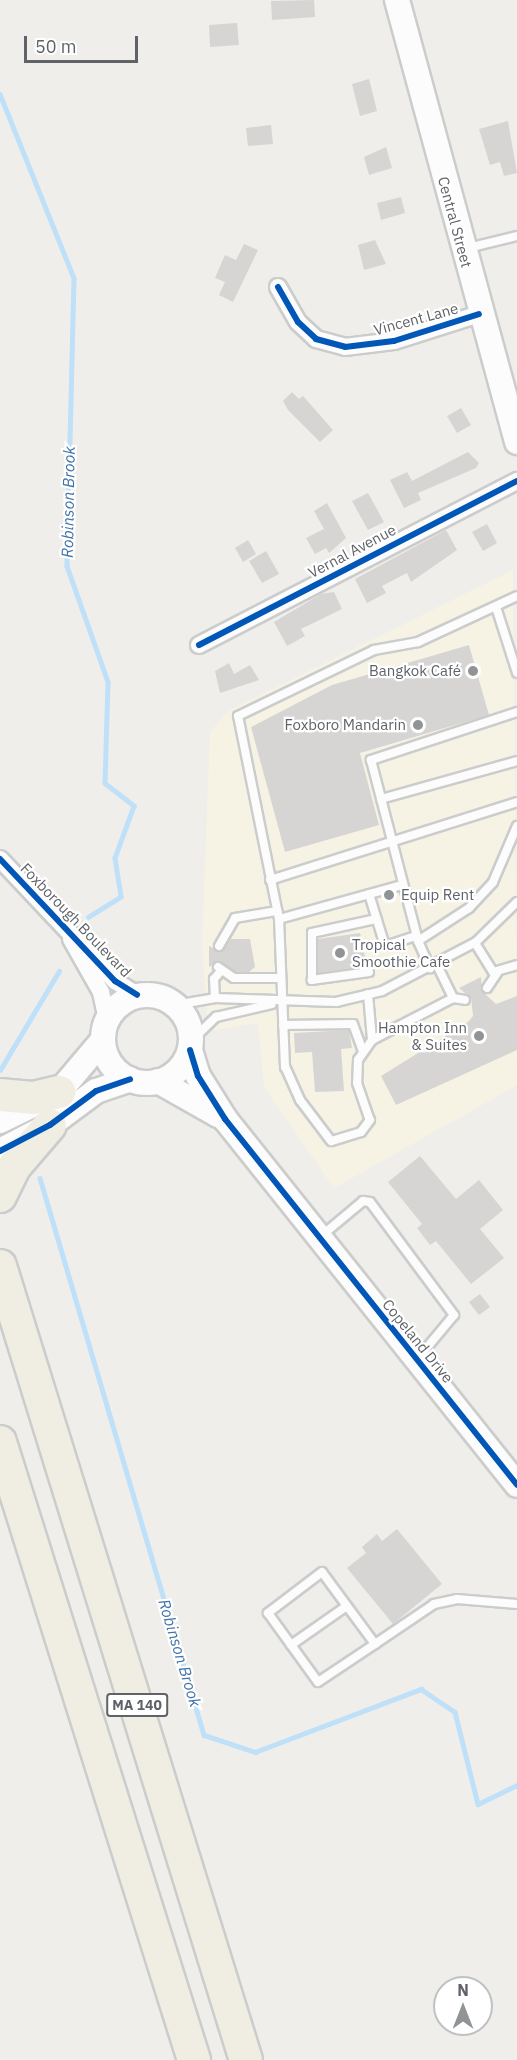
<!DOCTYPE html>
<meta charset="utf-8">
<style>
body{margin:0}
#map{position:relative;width:517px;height:2060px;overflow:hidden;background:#efeeea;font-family:"IBM Plex Sans",sans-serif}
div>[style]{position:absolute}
.commercial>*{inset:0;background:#f7f3e4}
.stream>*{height:4.5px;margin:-2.25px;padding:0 2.25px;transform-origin:2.25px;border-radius:2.25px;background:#bfe0f9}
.building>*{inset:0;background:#d6d5d3}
.roads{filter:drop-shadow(2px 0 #cbcccc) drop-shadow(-2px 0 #cbcccc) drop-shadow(0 2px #cbcccc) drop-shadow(0 -2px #cbcccc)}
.lane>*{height:8px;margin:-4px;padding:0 4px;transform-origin:4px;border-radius:4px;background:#fdfcfc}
.street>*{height:16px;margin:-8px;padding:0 8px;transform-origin:8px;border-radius:8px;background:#fdfcfc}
.secondary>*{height:24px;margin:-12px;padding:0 12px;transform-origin:12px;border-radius:12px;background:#fdfcfc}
.secondary>.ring{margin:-12px;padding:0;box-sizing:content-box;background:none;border:24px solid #fdfcfc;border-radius:50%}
.highway>*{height:32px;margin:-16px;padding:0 16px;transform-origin:16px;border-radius:16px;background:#f0ede3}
.cycleway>*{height:6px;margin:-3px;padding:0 3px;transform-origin:3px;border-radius:3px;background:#0057b8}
.dots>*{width:16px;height:16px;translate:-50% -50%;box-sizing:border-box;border:3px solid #fff;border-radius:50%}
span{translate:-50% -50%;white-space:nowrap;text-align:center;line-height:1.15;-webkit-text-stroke:4.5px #fff;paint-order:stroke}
.shield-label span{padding:2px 4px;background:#fff;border:2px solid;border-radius:4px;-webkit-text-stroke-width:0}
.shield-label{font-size:14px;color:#5f6368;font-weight:700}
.street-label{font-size:15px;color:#5f6368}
.poi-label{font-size:15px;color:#5f6368}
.right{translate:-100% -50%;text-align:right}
.left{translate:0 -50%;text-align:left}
.water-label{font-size:16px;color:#4174aa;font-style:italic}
.north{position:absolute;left:433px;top:1976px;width:60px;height:60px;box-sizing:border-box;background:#fff;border:2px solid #bfc1c3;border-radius:50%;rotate:0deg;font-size:16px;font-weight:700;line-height:24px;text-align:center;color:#5f6368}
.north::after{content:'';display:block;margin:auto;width:21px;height:27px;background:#919496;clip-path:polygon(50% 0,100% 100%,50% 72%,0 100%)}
.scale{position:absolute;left:24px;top:36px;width:114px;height:27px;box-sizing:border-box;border:3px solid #5f6368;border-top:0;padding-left:8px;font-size:18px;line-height:21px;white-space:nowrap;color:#5f6368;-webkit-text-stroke:4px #fff;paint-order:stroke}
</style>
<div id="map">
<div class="commercial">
<div style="clip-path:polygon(513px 570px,517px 1085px,334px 1188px,264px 1087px,258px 1023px,208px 1031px,202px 945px,210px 732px,229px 711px)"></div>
</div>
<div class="stream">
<div style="left:0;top:94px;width:198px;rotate:68.1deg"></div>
<div style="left:74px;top:278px;width:288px;rotate:91.4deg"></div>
<div style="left:67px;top:566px;width:123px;rotate:70.5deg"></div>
<div style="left:108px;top:682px;width:101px;rotate:91.7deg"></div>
<div style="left:105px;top:783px;width:37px;rotate:38deg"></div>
<div style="left:134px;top:806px;width:55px;rotate:110.1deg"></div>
<div style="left:115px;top:858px;width:39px;rotate:81deg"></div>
<div style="left:121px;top:897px;width:38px;rotate:148deg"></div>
<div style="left:0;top:1070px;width:115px;rotate:-59.2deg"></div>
<div style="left:40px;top:1178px;width:581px;rotate:73.59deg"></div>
<div style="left:204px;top:1735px;width:54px;rotate:18.4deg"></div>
<div style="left:255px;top:1752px;width:178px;rotate:-20.8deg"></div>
<div style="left:421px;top:1689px;width:41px;rotate:34.1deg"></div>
<div style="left:455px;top:1712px;width:95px;rotate:76deg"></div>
<div style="left:478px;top:1804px;width:43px;rotate:-26deg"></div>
</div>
<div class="building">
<div style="clip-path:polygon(314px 0,315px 17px,272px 20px,271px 1px)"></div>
<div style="clip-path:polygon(237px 23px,239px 45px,210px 47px,209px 25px)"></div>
<div style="clip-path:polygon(369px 79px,377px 111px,360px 116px,352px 84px)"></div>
<div style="clip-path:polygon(508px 121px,517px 173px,504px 176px,500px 162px,490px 165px,479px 129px)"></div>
<div style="clip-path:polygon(271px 125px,273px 144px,248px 146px,246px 128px)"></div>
<div style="clip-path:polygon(386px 147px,392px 168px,369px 175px,364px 157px)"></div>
<div style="clip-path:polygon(401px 197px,405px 213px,381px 220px,377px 203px)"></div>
<div style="clip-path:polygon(375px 240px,386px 264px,364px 270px,358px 245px)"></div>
<div style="clip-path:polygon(244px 244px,258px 250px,233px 302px,219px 295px,225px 282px,215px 278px,225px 255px,236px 260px)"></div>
<div style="clip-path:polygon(292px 392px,299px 399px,303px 396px,333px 430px,320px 442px,288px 410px,283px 401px)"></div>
<div style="clip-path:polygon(461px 408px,471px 425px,457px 433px,447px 416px)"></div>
<div style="clip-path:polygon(468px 452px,479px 463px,476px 468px,418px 493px,421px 500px,404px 508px,390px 480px,407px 472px,412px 481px)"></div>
<div style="clip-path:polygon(368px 493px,384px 522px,368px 530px,352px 501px)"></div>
<div style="clip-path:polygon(327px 503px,346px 538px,329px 553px,326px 548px,315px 554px,306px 538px,324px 529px,314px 511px)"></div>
<div style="clip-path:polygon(487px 524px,497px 543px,483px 551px,472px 532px)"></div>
<div style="clip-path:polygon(446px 530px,457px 550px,411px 582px,407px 573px,382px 586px,386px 593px,367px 603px,355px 579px)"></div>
<div style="clip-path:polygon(248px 540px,256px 554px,243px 562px,235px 548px)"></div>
<div style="clip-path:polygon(266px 551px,279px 574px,262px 583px,249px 561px)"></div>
<div style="clip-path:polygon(334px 592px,342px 609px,301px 629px,305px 636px,287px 646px,274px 622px,321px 594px)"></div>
<div style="clip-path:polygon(469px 645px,489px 715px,360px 753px,379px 825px,285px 852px,251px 727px,332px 685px)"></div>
<div style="clip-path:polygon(229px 663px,234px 674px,250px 665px,259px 680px,220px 693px,215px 671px)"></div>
<div style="clip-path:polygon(360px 933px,367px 966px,318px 973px,318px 939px)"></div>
<div style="clip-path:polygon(231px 939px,250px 939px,255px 967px,249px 972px,236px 972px,219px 961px,209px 967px,209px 946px,222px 952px)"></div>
<div style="clip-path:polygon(481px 977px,482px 991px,496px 1004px,517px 996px,517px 1050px,396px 1105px,381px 1076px,468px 1022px,473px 1016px,471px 998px,459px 988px)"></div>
<div style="clip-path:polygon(349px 1030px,352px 1048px,341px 1049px,344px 1091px,315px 1092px,312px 1052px,295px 1053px,294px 1033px)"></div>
<div style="clip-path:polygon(420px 1156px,456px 1199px,479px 1180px,503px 1210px,480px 1229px,504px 1258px,471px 1284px,436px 1241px,430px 1245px,417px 1228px,422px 1224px,388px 1182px)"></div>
<div style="clip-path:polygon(480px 1294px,490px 1307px,479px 1315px,469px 1302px)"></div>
<div style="clip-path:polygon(397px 1529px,442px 1584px,393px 1624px,347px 1568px,366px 1553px,362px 1547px,377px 1534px,382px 1541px)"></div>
</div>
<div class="roads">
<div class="lane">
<div style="left:468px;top:248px;width:50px;rotate:-13.8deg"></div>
<div style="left:496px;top:607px;width:69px;rotate:72.3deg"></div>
<div style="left:517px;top:712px;width:154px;rotate:161.8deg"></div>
<div style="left:371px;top:760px;width:187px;rotate:75.4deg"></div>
<div style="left:418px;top:941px;width:61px;rotate:-32.9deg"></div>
<div style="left:469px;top:908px;width:35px;rotate:-47deg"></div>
<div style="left:493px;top:882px;width:61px;rotate:-66.8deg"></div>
<div style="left:381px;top:799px;width:141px;rotate:-15.6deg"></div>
<div style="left:270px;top:880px;width:259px;rotate:-17.5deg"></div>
<div style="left:369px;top:894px;width:54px;rotate:72.9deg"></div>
<div style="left:385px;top:946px;width:33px;rotate:-18deg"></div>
<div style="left:279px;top:919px;width:128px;rotate:-15.5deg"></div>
<div style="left:418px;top:941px;width:30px;rotate:66deg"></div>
<div style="left:475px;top:943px;width:34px;rotate:58deg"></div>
<div style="left:493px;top:972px;width:25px;rotate:-16deg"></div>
<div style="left:219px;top:946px;width:32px;rotate:-60deg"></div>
<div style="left:235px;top:918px;width:43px;rotate:-9.5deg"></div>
<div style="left:437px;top:965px;width:37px;rotate:64deg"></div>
<div style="left:453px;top:998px;width:91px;rotate:152.6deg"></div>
<div style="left:372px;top:1040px;width:24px;rotate:125deg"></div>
<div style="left:358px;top:1060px;width:23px;rotate:92deg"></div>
<div style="left:357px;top:1083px;width:39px;rotate:71deg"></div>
<div style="left:370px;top:1120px;width:15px;rotate:127deg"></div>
<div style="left:361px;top:1132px;width:31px;rotate:163deg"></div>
<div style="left:331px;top:1141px;width:51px;rotate:-127.1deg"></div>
<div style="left:300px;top:1100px;width:36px;rotate:-114deg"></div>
<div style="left:285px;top:1067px;width:148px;rotate:-92.3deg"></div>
<div style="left:279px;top:919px;width:207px;rotate:-101.4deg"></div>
<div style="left:238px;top:716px;width:151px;rotate:-25.9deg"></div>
<div style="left:374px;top:650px;width:45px;rotate:-10.3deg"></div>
<div style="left:418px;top:642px;width:109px;rotate:-24.9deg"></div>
<div style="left:218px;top:967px;width:19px;rotate:35deg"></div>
<div style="left:234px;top:978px;width:44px"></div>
<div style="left:369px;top:972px;width:58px;rotate:172deg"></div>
<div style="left:312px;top:980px;width:47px;rotate:-90deg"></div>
<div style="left:312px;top:933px;width:66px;rotate:-12.3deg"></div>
<div style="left:487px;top:988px;width:18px;rotate:-56deg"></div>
<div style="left:368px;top:994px;width:46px;rotate:85deg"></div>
<div style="left:215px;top:998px;width:19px;rotate:-93deg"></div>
<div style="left:214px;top:979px;width:9px;rotate:-49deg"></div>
<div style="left:453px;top:998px;width:12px;rotate:9deg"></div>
<div style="left:175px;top:1005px;width:41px;rotate:-9.9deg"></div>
<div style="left:215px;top:998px;width:121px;rotate:1.9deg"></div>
<div style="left:336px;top:1002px;width:47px;rotate:-13.4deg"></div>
<div style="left:382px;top:991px;width:106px;rotate:-27.5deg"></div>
<div style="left:476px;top:942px;width:57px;rotate:-44.3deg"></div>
<div style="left:283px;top:1025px;width:70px;rotate:-0.8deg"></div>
<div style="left:353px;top:1024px;width:29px;rotate:70deg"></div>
<div style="left:191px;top:1041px;width:35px;rotate:-44deg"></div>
<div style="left:216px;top:1017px;width:57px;rotate:-13.1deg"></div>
<div style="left:320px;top:1237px;width:56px;rotate:-39.9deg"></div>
<div style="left:363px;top:1201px;width:7px;rotate:8deg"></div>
<div style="left:370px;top:1202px;width:141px;rotate:53.4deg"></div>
<div style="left:454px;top:1315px;width:55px;rotate:129.8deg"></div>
<div style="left:375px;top:1644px;width:89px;rotate:-126.4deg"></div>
<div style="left:322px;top:1572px;width:68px;rotate:142.8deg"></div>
<div style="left:268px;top:1613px;width:85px;rotate:54.1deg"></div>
<div style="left:318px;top:1682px;width:69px;rotate:-33.7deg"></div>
<div style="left:375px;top:1644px;width:71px;rotate:-34.1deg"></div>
<div style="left:434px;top:1604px;width:24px;rotate:-12deg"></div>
<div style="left:457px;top:1599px;width:60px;rotate:4.8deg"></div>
<div style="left:291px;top:1645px;width:68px;rotate:-34.9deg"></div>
</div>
<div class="street">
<div style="left:278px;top:287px;width:40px;rotate:60.3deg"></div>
<div style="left:298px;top:322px;width:25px;rotate:43deg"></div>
<div style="left:316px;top:339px;width:30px;rotate:15deg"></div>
<div style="left:345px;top:347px;width:49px;rotate:-7deg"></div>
<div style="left:394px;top:341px;width:89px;rotate:-17.6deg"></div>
<div style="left:199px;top:645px;width:358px;rotate:-27.3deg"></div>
<div style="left:0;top:859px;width:168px;rotate:46.7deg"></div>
<div style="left:115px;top:981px;width:26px;rotate:32deg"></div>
<div style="left:71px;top:939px;width:61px;rotate:60.5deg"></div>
<div style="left:101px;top:992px;width:29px;rotate:78deg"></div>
</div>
<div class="secondary">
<div style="left:397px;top:0;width:458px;rotate:74.8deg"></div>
<div class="ring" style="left:103px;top:995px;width:64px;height:64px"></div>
<div style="left:190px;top:1050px;width:27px;rotate:73deg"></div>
<div style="left:198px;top:1076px;width:51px;rotate:57.9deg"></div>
<div style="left:225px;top:1119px;width:468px;rotate:51.4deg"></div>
<div style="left:158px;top:1081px;width:69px;rotate:29.5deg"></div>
<div style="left:0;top:1121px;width:66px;rotate:-26.2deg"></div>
<div style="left:59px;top:1092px;width:68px;rotate:-49.8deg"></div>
<div style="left:0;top:1151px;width:56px;rotate:-27.5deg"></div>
<div style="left:50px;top:1125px;width:57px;rotate:-36.5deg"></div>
<div style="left:96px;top:1091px;width:36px;rotate:-19deg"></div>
</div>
<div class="highway">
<div style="left:0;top:1095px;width:33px;rotate:5deg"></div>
<div style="left:33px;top:1098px;width:27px;rotate:-13deg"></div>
<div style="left:0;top:1196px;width:32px;rotate:-64deg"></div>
<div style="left:14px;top:1167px;width:55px;rotate:-49.4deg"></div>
<div style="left:0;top:1266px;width:831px;rotate:72.79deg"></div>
<div style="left:0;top:1442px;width:648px;rotate:72.57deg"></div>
</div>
</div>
<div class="cycleway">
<div style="left:278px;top:287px;width:40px;rotate:60.3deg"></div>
<div style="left:298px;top:322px;width:25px;rotate:43deg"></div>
<div style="left:316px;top:339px;width:30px;rotate:15deg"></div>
<div style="left:345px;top:347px;width:49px;rotate:-7deg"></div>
<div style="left:394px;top:341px;width:89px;rotate:-17.6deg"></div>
<div style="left:199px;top:645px;width:358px;rotate:-27.3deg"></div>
<div style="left:0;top:859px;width:168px;rotate:46.7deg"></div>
<div style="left:115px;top:981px;width:26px;rotate:32deg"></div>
<div style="left:190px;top:1050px;width:27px;rotate:73deg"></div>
<div style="left:198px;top:1076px;width:51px;rotate:57.9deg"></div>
<div style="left:225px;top:1119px;width:468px;rotate:51.4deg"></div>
<div style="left:0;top:1151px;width:56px;rotate:-27.5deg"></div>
<div style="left:50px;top:1125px;width:57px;rotate:-36.5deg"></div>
<div style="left:96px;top:1091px;width:36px;rotate:-19deg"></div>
</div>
<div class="dots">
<div style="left:473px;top:671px;background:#919496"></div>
<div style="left:418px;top:725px;background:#919496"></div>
<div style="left:389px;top:895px;background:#919496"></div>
<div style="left:340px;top:953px;background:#919496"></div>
<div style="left:479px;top:1036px;background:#919496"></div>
</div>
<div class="shield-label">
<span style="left:137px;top:1705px">MA 140</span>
</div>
<div class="street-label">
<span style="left:455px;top:222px;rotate:75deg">Central Street</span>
<span style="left:416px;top:319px;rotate:-15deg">Vincent Lane</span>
<span style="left:352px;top:551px;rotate:-28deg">Vernal Avenue</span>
<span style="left:76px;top:920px;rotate:46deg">Foxborough Boulevard</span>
<span style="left:418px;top:1341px;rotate:51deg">Copeland Drive</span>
</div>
<div class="poi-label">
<span class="right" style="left:461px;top:671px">Bangkok Café</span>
<span class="right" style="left:406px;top:725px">Foxboro Mandarin</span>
<span class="left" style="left:401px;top:895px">Equip Rent</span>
<span class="left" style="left:352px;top:953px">Tropical<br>Smoothie Cafe</span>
<span class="right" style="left:467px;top:1036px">Hampton Inn<br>&amp; Suites</span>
</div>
<div class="water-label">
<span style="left:68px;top:502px;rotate:-89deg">Robinson Brook</span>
<span style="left:180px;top:1653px;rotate:73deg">Robinson Brook</span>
</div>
<div class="north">N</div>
<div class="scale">50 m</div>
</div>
